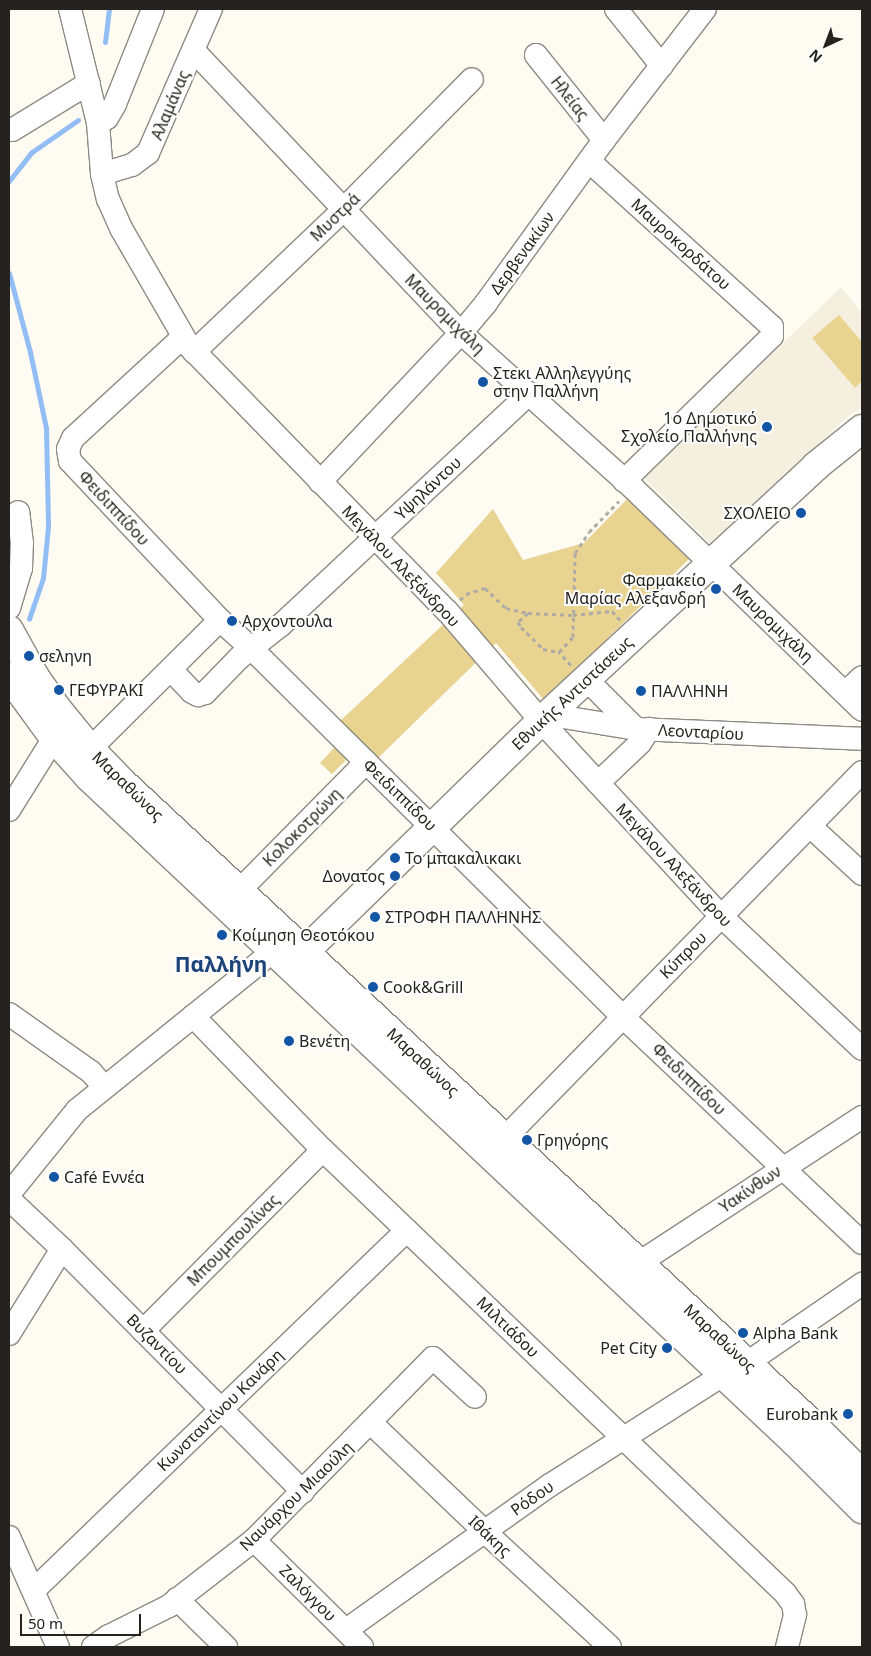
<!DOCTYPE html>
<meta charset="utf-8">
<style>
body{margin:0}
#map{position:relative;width:871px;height:1656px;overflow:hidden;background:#fefbf2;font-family:"Noto Sans",sans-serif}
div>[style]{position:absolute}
.built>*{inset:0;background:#f4efdf}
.green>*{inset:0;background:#e8d391}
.stream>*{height:5px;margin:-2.5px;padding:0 2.5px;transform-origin:2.5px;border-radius:2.5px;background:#93bdf5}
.path>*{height:3px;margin-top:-1.5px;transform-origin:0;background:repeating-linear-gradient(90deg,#aeaba5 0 4px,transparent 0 8px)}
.roads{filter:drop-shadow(1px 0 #8d8b83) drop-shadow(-1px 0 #8d8b83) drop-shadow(0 1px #8d8b83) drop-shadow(0 -1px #8d8b83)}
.minor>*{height:22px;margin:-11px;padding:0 11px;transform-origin:11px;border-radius:11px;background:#fff}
.major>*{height:28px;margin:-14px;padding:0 14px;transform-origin:14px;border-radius:14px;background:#fff}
.dots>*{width:14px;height:14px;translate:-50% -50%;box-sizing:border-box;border:2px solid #fff;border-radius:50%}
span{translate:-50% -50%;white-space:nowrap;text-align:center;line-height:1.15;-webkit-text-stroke:4px #fff;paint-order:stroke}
.street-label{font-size:16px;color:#242320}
.poi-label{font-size:16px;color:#242320}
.left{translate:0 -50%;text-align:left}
.right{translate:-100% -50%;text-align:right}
.district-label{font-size:21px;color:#1c4479;font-weight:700}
.frame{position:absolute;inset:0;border:10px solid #242320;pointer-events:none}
.north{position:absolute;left:801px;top:20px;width:50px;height:50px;-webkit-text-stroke:4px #fff;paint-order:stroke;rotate:223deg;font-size:14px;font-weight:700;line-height:20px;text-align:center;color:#242320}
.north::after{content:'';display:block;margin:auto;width:18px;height:22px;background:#242320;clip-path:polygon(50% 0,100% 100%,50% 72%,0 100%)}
.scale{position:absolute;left:20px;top:1614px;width:121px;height:22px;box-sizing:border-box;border:2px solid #242320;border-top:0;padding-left:6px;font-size:15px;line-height:18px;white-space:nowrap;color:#242320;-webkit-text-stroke:4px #fff;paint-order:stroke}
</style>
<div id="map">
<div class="built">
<div style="clip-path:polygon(841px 287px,862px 313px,862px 408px,851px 414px,710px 543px,644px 478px)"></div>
</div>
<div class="green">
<div style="clip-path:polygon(839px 315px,862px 342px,862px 381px,855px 388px,812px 338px)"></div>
<div style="clip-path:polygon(629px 497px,690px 558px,544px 700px,496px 643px,378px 758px,363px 743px,332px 774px,320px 763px,349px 732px,339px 722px,464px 605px,436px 573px,493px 509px,523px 560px,584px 543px)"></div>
</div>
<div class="stream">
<div style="left:105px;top:42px;width:33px;rotate:-83deg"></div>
<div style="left:9px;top:181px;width:37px;rotate:-52deg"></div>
<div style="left:32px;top:152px;width:56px;rotate:-34.8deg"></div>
<div style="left:9px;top:273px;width:82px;rotate:75.1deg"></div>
<div style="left:30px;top:352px;width:78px;rotate:78.1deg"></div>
<div style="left:46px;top:428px;width:99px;rotate:88.8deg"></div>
<div style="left:48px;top:527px;width:51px;rotate:95.6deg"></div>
<div style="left:43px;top:578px;width:43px;rotate:108.9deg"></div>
</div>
<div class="path">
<div style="left:460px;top:600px;width:8px;rotate:-45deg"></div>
<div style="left:466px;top:594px;width:20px;rotate:-18deg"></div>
<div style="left:485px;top:588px;width:29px;rotate:44deg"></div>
<div style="left:506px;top:608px;width:23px;rotate:13deg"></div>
<div style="left:528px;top:613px;width:45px;rotate:2.5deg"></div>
<div style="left:573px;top:615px;width:39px;rotate:-6deg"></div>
<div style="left:612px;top:611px;width:12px;rotate:48deg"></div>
<div style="left:528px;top:613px;width:13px;rotate:138deg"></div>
<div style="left:518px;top:622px;width:6px;rotate:59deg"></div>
<div style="left:521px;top:627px;width:31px;rotate:45deg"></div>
<div style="left:543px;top:649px;width:16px;rotate:11deg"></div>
<div style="left:571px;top:665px;width:18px;rotate:-133deg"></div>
<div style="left:559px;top:652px;width:21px;rotate:-47deg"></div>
<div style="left:573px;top:637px;width:84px;rotate:-88.6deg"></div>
<div style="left:575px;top:553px;width:25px;rotate:-56deg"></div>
<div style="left:589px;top:532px;width:43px;rotate:-45.9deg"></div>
</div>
<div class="roads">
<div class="minor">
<div style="left:70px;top:9px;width:117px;rotate:76.2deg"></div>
<div style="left:98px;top:123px;width:51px;rotate:85.5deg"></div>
<div style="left:102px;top:174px;width:26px;rotate:77deg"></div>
<div style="left:108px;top:199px;width:34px;rotate:66deg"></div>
<div style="left:122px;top:230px;width:134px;rotate:60deg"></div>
<div style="left:189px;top:346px;width:371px;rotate:45.8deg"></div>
<div style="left:448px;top:612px;width:143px;rotate:49.5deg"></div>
<div style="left:541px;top:721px;width:265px;rotate:47.3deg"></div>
<div style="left:721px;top:916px;width:194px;rotate:43.3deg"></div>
<div style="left:616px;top:9px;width:73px;rotate:51.1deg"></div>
<div style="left:194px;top:51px;width:388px;rotate:46.6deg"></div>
<div style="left:461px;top:333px;width:230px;rotate:42deg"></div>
<div style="left:632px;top:487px;width:320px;rotate:44.1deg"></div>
<div style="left:536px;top:55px;width:109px;rotate:51.3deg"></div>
<div style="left:98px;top:123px;width:10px;rotate:-29deg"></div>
<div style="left:107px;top:118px;width:16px;rotate:-60deg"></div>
<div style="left:115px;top:104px;width:102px;rotate:-68.2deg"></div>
<div style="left:12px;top:130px;width:90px;rotate:-31.4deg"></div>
<div style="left:589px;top:161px;width:247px;rotate:42.2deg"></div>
<div style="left:772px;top:327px;width:9px;rotate:90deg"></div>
<div style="left:772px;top:336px;width:207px;rotate:135.6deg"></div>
<div style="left:102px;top:174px;width:31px;rotate:-17deg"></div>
<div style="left:132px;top:165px;width:20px;rotate:-37deg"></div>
<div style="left:148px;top:153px;width:157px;rotate:-66.4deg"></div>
<div style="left:183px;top:337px;width:149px;rotate:137.4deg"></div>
<div style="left:73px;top:438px;width:12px;rotate:114deg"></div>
<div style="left:68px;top:449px;width:12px;rotate:81deg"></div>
<div style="left:70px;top:461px;width:219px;rotate:46.7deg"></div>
<div style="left:220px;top:620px;width:43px;rotate:42.2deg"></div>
<div style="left:252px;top:649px;width:521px;rotate:44.77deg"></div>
<div style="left:622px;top:1016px;width:330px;rotate:43.4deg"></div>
<div style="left:194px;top:352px;width:207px;rotate:-43.6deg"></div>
<div style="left:344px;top:209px;width:182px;rotate:-45.4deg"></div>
<div style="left:320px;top:482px;width:205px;rotate:-46.6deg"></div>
<div style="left:461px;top:333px;width:39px;rotate:-50deg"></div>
<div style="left:486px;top:303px;width:201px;rotate:-54.1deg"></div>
<div style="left:604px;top:140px;width:165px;rotate:-52.4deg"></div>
<div style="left:9px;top:608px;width:42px;rotate:-73.3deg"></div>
<div style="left:21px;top:568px;width:25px;rotate:-88deg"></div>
<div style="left:22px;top:543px;width:31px;rotate:-97deg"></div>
<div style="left:171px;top:670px;width:30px;rotate:46deg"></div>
<div style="left:192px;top:692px;width:7px;rotate:27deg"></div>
<div style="left:198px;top:695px;width:7px;rotate:-16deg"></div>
<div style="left:205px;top:693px;width:49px;rotate:-45.8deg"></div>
<div style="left:239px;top:658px;width:53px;rotate:-38.2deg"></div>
<div style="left:281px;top:625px;width:338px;rotate:-43deg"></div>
<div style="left:586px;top:679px;width:71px;rotate:45deg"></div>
<div style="left:845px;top:693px;width:23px;rotate:-43deg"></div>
<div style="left:541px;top:721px;width:22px;rotate:-10deg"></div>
<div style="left:563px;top:717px;width:74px;rotate:9.3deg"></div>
<div style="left:636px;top:729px;width:226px;rotate:2.5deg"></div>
<div style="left:90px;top:749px;width:183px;rotate:-44.8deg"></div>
<div style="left:598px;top:783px;width:58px;rotate:-43.6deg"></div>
<div style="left:640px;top:743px;width:17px;rotate:-57deg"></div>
<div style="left:9px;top:810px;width:85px;rotate:-58deg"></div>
<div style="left:810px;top:826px;width:71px;rotate:42.7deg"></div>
<div style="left:239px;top:891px;width:181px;rotate:-45.4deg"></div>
<div style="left:9px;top:1014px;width:100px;rotate:35.3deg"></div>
<div style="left:91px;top:1072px;width:20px;rotate:49deg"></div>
<div style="left:193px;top:1016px;width:187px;rotate:45.9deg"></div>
<div style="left:323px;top:1150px;width:640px;rotate:43.8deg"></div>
<div style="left:785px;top:1593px;width:14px;rotate:54deg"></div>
<div style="left:793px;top:1604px;width:11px;rotate:80deg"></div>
<div style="left:795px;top:1615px;width:33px;rotate:104deg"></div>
<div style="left:505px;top:1138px;width:511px;rotate:-45.71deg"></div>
<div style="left:9px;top:1194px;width:108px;rotate:-51deg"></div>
<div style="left:77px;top:1110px;width:233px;rotate:-38.9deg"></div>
<div style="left:258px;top:964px;width:35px;rotate:-43deg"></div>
<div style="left:9px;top:1199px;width:73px;rotate:43.3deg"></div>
<div style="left:62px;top:1249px;width:342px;rotate:45.2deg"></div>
<div style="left:639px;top:1263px;width:267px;rotate:-33.2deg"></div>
<div style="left:143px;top:1331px;width:255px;rotate:-45.2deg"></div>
<div style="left:9px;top:1334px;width:100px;rotate:-58.1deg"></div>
<div style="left:747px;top:1363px;width:140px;rotate:-34.5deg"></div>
<div style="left:371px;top:1423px;width:156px;rotate:43.7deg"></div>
<div style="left:484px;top:1531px;width:171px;rotate:42.6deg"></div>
<div style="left:9px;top:1537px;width:120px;rotate:66deg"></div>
<div style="left:254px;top:1540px;width:152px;rotate:44.7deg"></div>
<div style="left:34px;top:1590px;width:518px;rotate:-43.98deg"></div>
<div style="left:177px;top:1599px;width:69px;rotate:44.4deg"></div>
<div style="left:346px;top:1630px;width:250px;rotate:-35.4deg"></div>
<div style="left:550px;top:1485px;width:206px;rotate:-32.5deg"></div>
<div style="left:93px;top:1647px;width:19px;rotate:-35deg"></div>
<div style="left:109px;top:1636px;width:67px;rotate:-26.6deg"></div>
<div style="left:169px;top:1606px;width:108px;rotate:-37.8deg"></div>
<div style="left:254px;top:1540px;width:255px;rotate:-45.5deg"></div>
<div style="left:433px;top:1358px;width:57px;rotate:42.9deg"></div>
</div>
<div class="major">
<div style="left:9px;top:630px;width:54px;rotate:61deg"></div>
<div style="left:35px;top:677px;width:40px;rotate:55.1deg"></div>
<div style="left:58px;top:710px;width:50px;rotate:50.6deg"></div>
<div style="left:90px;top:749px;width:47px;rotate:45.9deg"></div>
<div style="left:123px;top:783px;width:941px;rotate:42.93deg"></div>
<div style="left:812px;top:1424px;width:71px;rotate:45deg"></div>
<div style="left:9px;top:676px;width:77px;rotate:54deg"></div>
<div style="left:54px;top:738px;width:52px;rotate:48.1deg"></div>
<div style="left:89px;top:777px;width:970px;rotate:43.29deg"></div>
<div style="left:795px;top:1442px;width:95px;rotate:45deg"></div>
<div style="left:291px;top:965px;width:349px;rotate:-44.3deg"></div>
<div style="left:541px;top:721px;width:375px;rotate:-42.8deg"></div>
<div style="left:816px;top:466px;width:59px;rotate:-38.8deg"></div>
</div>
</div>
<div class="dots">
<div style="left:483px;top:382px;background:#1355a5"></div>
<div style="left:767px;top:427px;background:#1355a5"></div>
<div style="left:801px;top:513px;background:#1355a5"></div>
<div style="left:716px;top:589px;background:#1355a5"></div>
<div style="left:232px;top:621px;background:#1355a5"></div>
<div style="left:29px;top:656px;background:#1355a5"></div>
<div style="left:59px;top:690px;background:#1355a5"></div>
<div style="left:641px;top:691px;background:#1355a5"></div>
<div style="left:395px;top:858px;background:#1355a5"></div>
<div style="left:395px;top:876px;background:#1355a5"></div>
<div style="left:375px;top:917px;background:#1355a5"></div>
<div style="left:222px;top:935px;background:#1355a5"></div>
<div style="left:373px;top:987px;background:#1355a5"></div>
<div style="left:289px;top:1041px;background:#1355a5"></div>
<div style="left:527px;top:1140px;background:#1355a5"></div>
<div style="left:54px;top:1177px;background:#1355a5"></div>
<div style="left:743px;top:1333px;background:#1355a5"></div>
<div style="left:667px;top:1348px;background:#1355a5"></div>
<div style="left:848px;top:1414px;background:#1355a5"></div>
</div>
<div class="street-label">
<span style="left:570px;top:98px;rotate:52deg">Ηλείας</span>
<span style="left:170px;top:105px;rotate:-67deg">Αλαμάνας</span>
<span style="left:335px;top:217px;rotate:-44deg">Μυστρά</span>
<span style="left:681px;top:244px;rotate:42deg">Μαυροκορδάτου</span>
<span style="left:522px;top:253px;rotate:-54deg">Δερβενακίων</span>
<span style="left:445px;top:314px;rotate:45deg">Μαυρομιχάλη</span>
<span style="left:428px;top:488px;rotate:-43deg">Υψηλάντου</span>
<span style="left:114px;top:508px;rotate:47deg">Φειδιππίδου</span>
<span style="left:401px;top:566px;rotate:46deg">Μεγάλου Αλεξάνδρου</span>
<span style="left:773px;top:623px;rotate:44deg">Μαυρομιχάλη</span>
<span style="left:572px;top:693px;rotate:-43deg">Εθνικής Αντιστάσεως</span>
<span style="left:701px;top:732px;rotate:3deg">Λεονταρίου</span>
<span style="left:128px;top:786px;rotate:44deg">Μαραθώνος</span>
<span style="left:400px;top:795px;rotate:44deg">Φειδιππίδου</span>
<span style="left:302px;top:827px;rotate:-45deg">Κολοκοτρώνη</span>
<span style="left:674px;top:865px;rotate:47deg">Μεγάλου Αλεξάνδρου</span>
<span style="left:683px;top:955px;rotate:-45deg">Κύπρου</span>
<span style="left:423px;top:1062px;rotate:43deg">Μαραθώνος</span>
<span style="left:689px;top:1079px;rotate:44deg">Φειδιππίδου</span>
<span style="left:750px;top:1189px;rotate:-34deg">Υακίνθων</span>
<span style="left:233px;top:1240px;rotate:-45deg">Μπουμπουλίνας</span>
<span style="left:508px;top:1327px;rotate:44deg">Μιλτιάδου</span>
<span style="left:720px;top:1338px;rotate:43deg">Μαραθώνος</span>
<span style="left:157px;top:1344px;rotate:45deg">Βυζαντίου</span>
<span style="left:220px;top:1410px;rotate:-44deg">Κωνσταντίνου Κανάρη</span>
<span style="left:296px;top:1496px;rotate:-44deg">Ναυάρχου Μιαούλη</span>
<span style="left:532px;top:1498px;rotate:-35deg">Ρόδου</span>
<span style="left:490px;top:1536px;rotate:43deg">Ιθάκης</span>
<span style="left:308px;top:1593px;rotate:45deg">Ζαλόγγου</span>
</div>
<div class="poi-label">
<span class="left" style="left:493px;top:382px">Στεκι Αλληλεγγύης<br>στην Παλλήνη</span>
<span class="right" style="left:757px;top:427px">1ο Δημοτικό<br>Σχολείο Παλλήνης</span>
<span class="right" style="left:791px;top:513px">ΣΧΟΛΕΙΟ</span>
<span class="right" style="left:706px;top:589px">Φαρμακείο<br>Μαρίας Αλεξανδρή</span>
<span class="left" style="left:242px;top:621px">Αρχοντουλα</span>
<span class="left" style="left:39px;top:656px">σεληνη</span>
<span class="left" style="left:69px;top:690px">ΓΕΦΥΡΑΚΙ</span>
<span class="left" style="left:651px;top:691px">ΠΑΛΛΗΝΗ</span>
<span class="left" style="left:405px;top:858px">Το μπακαλικακι</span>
<span class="right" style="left:385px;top:876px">Δονατος</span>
<span class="left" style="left:385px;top:917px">ΣΤΡΟΦΗ ΠΑΛΛΗΝΗΣ</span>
<span class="left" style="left:232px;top:935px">Κοίμηση Θεοτόκου</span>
<span class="left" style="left:383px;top:987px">Cook&amp;Grill</span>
<span class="left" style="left:299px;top:1041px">Βενέτη</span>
<span class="left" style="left:537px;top:1140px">Γρηγόρης</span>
<span class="left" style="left:64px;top:1177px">Café Εννέα</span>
<span class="left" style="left:753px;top:1333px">Alpha Bank</span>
<span class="right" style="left:657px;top:1348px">Pet City</span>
<span class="right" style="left:838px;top:1414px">Eurobank</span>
</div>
<div class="district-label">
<span style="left:221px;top:964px">Παλλήνη</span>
</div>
<div class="frame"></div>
<div class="north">N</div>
<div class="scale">50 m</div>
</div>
